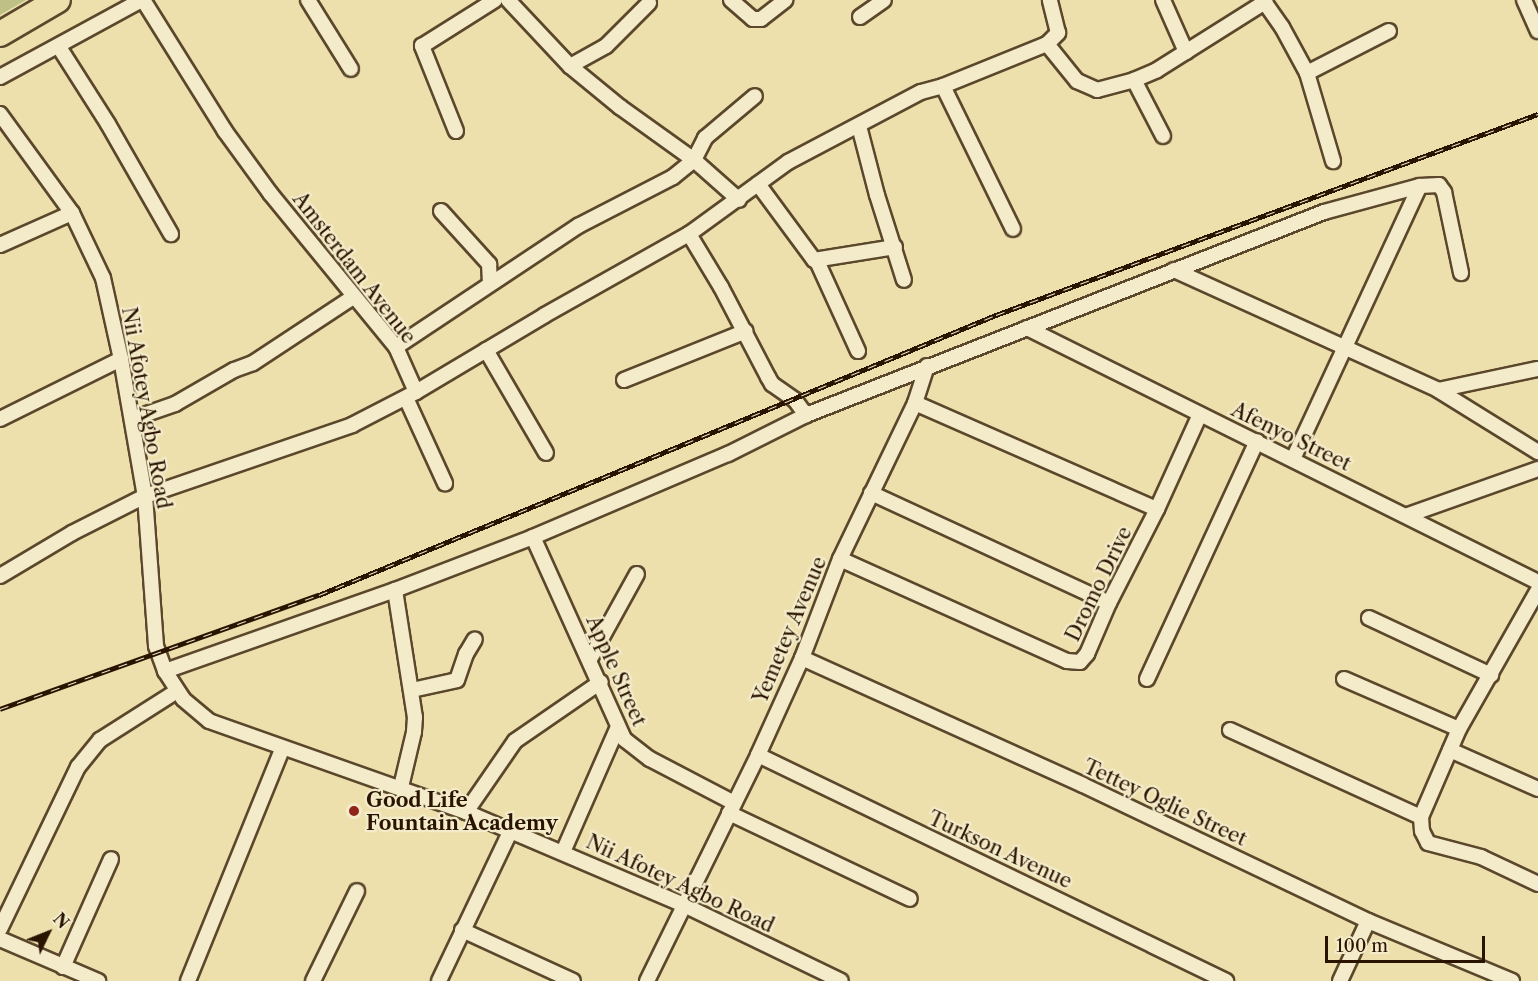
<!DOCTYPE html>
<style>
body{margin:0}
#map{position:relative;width:1538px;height:981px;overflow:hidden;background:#ede0ad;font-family:"Libre Caslon Text",serif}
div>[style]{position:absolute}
.green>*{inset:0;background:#bdc186}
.roads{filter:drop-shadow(2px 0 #5b472b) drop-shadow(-2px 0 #5b472b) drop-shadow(0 2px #5b472b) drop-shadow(0 -2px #5b472b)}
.street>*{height:14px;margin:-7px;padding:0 7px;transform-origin:7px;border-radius:7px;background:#f3ebca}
.highway>*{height:24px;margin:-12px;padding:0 12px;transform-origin:12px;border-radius:12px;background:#ede0ad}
.rail>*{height:5px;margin-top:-2.5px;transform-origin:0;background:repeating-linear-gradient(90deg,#f3ebca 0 9px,#2a1400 0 18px);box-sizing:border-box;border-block:2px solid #2a1400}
.dots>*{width:16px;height:16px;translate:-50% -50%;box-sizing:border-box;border:3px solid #f3ebca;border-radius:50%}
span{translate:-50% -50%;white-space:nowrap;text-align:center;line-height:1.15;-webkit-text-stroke:4.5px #f3ebca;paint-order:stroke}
.street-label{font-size:20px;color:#2a1400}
.poi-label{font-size:20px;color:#2a1400;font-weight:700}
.left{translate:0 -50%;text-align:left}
.north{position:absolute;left:18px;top:903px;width:60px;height:60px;-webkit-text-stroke:4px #f3ebca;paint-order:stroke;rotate:47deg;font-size:16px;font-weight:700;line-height:24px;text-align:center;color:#2a1400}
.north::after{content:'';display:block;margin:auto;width:21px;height:27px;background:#2a1400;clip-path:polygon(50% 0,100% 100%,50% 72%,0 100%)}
.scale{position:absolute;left:1325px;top:936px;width:160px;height:27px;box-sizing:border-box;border:3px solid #2a1400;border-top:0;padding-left:8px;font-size:18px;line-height:21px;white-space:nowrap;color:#2a1400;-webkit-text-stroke:4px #f3ebca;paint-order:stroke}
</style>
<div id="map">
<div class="green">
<div style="clip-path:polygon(0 0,26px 0,0 15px)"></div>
</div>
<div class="roads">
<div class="street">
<div style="left:308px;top:0;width:81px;rotate:58.1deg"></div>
<div style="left:508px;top:0;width:91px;rotate:46.8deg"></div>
<div style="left:570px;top:66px;width:65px;rotate:39.4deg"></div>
<div style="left:620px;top:107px;width:91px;rotate:35.6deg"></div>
<div style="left:694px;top:160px;width:60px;rotate:41.6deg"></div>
<div style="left:731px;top:0;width:29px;rotate:41deg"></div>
<div style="left:753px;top:19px;width:8px"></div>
<div style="left:761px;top:19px;width:31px;rotate:-38deg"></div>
<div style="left:1163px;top:0;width:57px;rotate:66.1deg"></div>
<div style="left:1263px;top:0;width:33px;rotate:55deg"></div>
<div style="left:1282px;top:27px;width:52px;rotate:61.5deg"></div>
<div style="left:1307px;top:73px;width:92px;rotate:73.5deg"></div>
<div style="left:1524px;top:0;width:34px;rotate:66deg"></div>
<div style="left:860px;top:17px;width:29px;rotate:-35deg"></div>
<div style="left:1047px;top:44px;width:16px;rotate:-45deg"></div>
<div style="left:1058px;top:33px;width:34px;rotate:-104deg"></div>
<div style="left:59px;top:47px;width:91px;rotate:57.5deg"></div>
<div style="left:108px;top:124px;width:127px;rotate:60.2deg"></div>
<div style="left:570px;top:66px;width:41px;rotate:-29.1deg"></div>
<div style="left:606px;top:46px;width:61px;rotate:-45deg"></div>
<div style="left:1307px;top:73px;width:92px;rotate:-27.1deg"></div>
<div style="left:0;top:77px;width:162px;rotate:-28.5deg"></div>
<div style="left:1134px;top:80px;width:63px;rotate:62.6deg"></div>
<div style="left:943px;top:86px;width:159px;rotate:63.9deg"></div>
<div style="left:0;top:114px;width:122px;rotate:54deg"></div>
<div style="left:72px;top:213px;width:72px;rotate:64.5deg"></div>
<div style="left:103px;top:278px;width:83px;rotate:77.5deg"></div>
<div style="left:121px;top:359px;width:139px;rotate:80.1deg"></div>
<div style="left:145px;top:496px;width:150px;rotate:85.8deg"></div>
<div style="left:156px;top:646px;width:27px;rotate:70deg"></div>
<div style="left:165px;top:671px;width:33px;rotate:57deg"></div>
<div style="left:183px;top:699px;width:34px;rotate:40deg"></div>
<div style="left:209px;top:721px;width:273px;rotate:19.5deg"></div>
<div style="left:466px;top:812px;width:237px;rotate:23.1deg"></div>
<div style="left:684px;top:905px;width:174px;rotate:25.8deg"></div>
<div style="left:859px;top:126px;width:71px;rotate:75.4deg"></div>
<div style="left:877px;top:195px;width:89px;rotate:72.4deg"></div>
<div style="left:456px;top:131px;width:92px;rotate:-111.8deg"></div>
<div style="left:422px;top:46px;width:86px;rotate:-32.2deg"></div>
<div style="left:758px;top:184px;width:94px;rotate:53.6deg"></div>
<div style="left:814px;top:260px;width:82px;rotate:-9.1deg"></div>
<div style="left:441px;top:211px;width:72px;rotate:47.8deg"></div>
<div style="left:489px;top:264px;width:19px;rotate:87deg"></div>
<div style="left:689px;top:234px;width:62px;rotate:58.9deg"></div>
<div style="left:721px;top:287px;width:102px;rotate:62.4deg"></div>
<div style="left:768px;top:377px;width:8px;rotate:60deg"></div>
<div style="left:772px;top:384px;width:28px;rotate:35deg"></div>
<div style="left:795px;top:400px;width:19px;rotate:54deg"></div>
<div style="left:0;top:245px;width:79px;rotate:-24deg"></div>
<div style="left:817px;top:261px;width:99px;rotate:65.5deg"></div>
<div style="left:1174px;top:270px;width:290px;rotate:24.4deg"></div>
<div style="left:1438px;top:390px;width:118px;rotate:31.8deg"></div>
<div style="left:1027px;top:328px;width:571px;rotate:26.43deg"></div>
<div style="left:396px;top:347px;width:219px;rotate:-33.6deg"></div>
<div style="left:578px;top:226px;width:107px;rotate:-27.3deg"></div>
<div style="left:673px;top:177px;width:27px;rotate:-39deg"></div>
<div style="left:694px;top:160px;width:25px;rotate:-63deg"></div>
<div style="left:705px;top:138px;width:65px;rotate:-40deg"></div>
<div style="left:486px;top:350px;width:119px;rotate:59.8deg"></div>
<div style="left:624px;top:380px;width:131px;rotate:-21.9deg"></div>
<div style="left:1438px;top:390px;width:102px;rotate:-11.9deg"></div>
<div style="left:416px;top:392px;width:150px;rotate:-30.8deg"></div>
<div style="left:545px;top:315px;width:165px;rotate:-29.4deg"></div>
<div style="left:689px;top:234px;width:122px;rotate:-36deg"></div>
<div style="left:788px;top:162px;width:150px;rotate:-27.8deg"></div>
<div style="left:921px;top:92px;width:23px;rotate:-15deg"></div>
<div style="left:943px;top:86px;width:112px;rotate:-22deg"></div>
<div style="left:1047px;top:44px;width:48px;rotate:51deg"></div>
<div style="left:1077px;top:81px;width:22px;rotate:24deg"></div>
<div style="left:1097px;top:90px;width:38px;rotate:-15deg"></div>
<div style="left:1134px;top:80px;width:25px;rotate:-23deg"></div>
<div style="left:1157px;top:70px;width:128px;rotate:-32.2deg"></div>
<div style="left:406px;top:398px;width:94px;rotate:65.4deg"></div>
<div style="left:915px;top:403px;width:264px;rotate:23.7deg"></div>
<div style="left:0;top:419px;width:135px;rotate:-26.4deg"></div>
<div style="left:132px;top:419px;width:46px;rotate:-19.2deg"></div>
<div style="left:175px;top:404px;width:68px;rotate:-30deg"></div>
<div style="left:234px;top:370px;width:20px;rotate:-20deg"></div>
<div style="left:253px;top:363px;width:120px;rotate:-33.4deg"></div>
<div style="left:1293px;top:459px;width:301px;rotate:-65.1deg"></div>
<div style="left:871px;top:493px;width:262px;rotate:24.8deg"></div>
<div style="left:1408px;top:515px;width:138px;rotate:-19.5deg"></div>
<div style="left:533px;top:537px;width:222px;rotate:65.7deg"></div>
<div style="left:624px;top:739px;width:33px;rotate:38deg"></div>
<div style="left:650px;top:759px;width:95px;rotate:27.6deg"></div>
<div style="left:840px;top:559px;width:249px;rotate:24.2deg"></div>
<div style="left:1067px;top:661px;width:13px;rotate:4deg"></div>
<div style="left:1080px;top:662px;width:11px;rotate:-49deg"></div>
<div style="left:1087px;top:654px;width:56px;rotate:-66.7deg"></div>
<div style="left:1109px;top:603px;width:106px;rotate:-62.9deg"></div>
<div style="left:1157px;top:509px;width:104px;rotate:-65.6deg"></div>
<div style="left:0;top:576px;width:84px;rotate:-30.8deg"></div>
<div style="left:72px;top:533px;width:82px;rotate:-26.9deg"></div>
<div style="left:145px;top:496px;width:219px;rotate:-18.9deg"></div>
<div style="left:352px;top:425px;width:72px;rotate:-27.3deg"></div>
<div style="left:416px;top:392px;width:49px;rotate:-114deg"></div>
<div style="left:396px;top:347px;width:199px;rotate:-129.3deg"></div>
<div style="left:270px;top:193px;width:77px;rotate:-126deg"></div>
<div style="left:225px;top:131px;width:155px;rotate:-122deg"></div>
<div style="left:395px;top:590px;width:129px;rotate:81.1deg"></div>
<div style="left:415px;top:717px;width:15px;rotate:94deg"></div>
<div style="left:414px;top:732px;width:57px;rotate:103.3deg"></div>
<div style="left:1538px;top:590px;width:160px;rotate:119.6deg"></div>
<div style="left:1459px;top:729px;width:96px;rotate:113.4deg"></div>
<div style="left:1421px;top:817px;width:14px;rotate:86deg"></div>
<div style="left:1422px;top:831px;width:13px;rotate:63deg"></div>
<div style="left:1428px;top:843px;width:55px;rotate:14.8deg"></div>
<div style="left:1481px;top:857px;width:63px;rotate:25.3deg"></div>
<div style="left:1369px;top:618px;width:135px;rotate:25deg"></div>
<div style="left:802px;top:658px;width:308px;rotate:24.3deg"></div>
<div style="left:1083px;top:785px;width:316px;rotate:25.5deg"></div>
<div style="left:1368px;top:921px;width:156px;rotate:22.6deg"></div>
<div style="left:590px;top:659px;width:97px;rotate:-61.1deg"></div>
<div style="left:165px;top:671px;width:244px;rotate:-19.4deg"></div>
<div style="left:395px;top:590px;width:148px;rotate:-21deg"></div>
<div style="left:533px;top:537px;width:212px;rotate:-23.1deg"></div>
<div style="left:728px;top:454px;width:87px;rotate:-26.6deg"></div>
<div style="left:806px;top:415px;width:556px;rotate:-21.4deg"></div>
<div style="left:1324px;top:212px;width:99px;rotate:-15.2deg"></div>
<div style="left:1420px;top:186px;width:19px;rotate:-3deg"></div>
<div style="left:1439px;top:185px;width:9px;rotate:54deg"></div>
<div style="left:1444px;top:192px;width:83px;rotate:78.1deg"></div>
<div style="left:1147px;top:679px;width:262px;rotate:-65.2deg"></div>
<div style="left:1344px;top:679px;width:125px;rotate:23.5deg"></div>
<div style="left:412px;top:690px;width:46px;rotate:-12.5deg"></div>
<div style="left:457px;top:680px;width:28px;rotate:-71deg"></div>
<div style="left:466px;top:654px;width:17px;rotate:-59deg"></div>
<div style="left:1230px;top:730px;width:210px;rotate:24.5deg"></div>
<div style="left:1450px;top:750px;width:96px;rotate:23.9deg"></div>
<div style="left:758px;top:755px;width:520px;rotate:25.78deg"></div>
<div style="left:466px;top:812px;width:86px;rotate:-55.4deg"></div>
<div style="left:515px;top:741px;width:104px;rotate:-34.5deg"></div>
<div style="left:729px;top:813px;width:200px;rotate:25.4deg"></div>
<div style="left:563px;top:852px;width:134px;rotate:-66.3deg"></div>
<div style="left:0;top:929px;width:180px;rotate:-64.3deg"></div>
<div style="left:78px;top:767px;width:35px;rotate:-51deg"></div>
<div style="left:100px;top:740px;width:91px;rotate:-32.5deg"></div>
<div style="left:462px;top:930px;width:122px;rotate:24.7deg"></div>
<div style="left:0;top:939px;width:107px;rotate:23.2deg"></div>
<div style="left:63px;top:967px;width:118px;rotate:-66deg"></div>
<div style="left:188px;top:981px;width:250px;rotate:-67.9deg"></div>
<div style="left:313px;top:981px;width:100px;rotate:-63.9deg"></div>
<div style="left:439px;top:981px;width:165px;rotate:-64.5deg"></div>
<div style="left:647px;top:981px;width:252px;rotate:-63.8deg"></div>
<div style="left:758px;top:755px;width:107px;rotate:-65.6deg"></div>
<div style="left:802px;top:658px;width:106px;rotate:-69deg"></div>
<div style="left:840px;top:559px;width:173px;rotate:-64.3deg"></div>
<div style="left:915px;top:403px;width:39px;rotate:-72deg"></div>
<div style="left:1340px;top:981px;width:66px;rotate:-65deg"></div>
</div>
<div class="highway">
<div style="left:0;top:34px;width:67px;rotate:-30.4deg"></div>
</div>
</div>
<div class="rail">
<div style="left:0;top:709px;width:339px;rotate:-19.7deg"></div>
<div style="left:319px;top:595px;width:733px;rotate:-22.47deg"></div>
<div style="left:996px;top:315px;width:578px;rotate:-20.35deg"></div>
</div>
<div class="dots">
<div style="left:354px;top:811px;background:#8f2418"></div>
</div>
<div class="street-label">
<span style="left:354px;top:268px;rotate:52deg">Amsterdam Avenue</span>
<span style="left:146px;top:408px;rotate:80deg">Nii Afotey Agbo Road</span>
<span style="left:1291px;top:437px;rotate:26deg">Afenyo Street</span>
<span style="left:1099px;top:584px;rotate:-64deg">Dromo Drive</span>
<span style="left:790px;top:630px;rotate:-67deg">Yemetey Avenue</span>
<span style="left:616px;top:671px;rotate:66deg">Apple Street</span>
<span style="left:1165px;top:803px;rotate:25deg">Tettey Oglie Street</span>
<span style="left:1000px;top:850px;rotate:25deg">Turkson Avenue</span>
<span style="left:680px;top:884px;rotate:25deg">Nii Afotey Agbo Road</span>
</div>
<div class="poi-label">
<span class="left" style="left:366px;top:812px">Good Life<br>Fountain Academy</span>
</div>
<div class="north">N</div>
<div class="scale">100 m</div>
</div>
